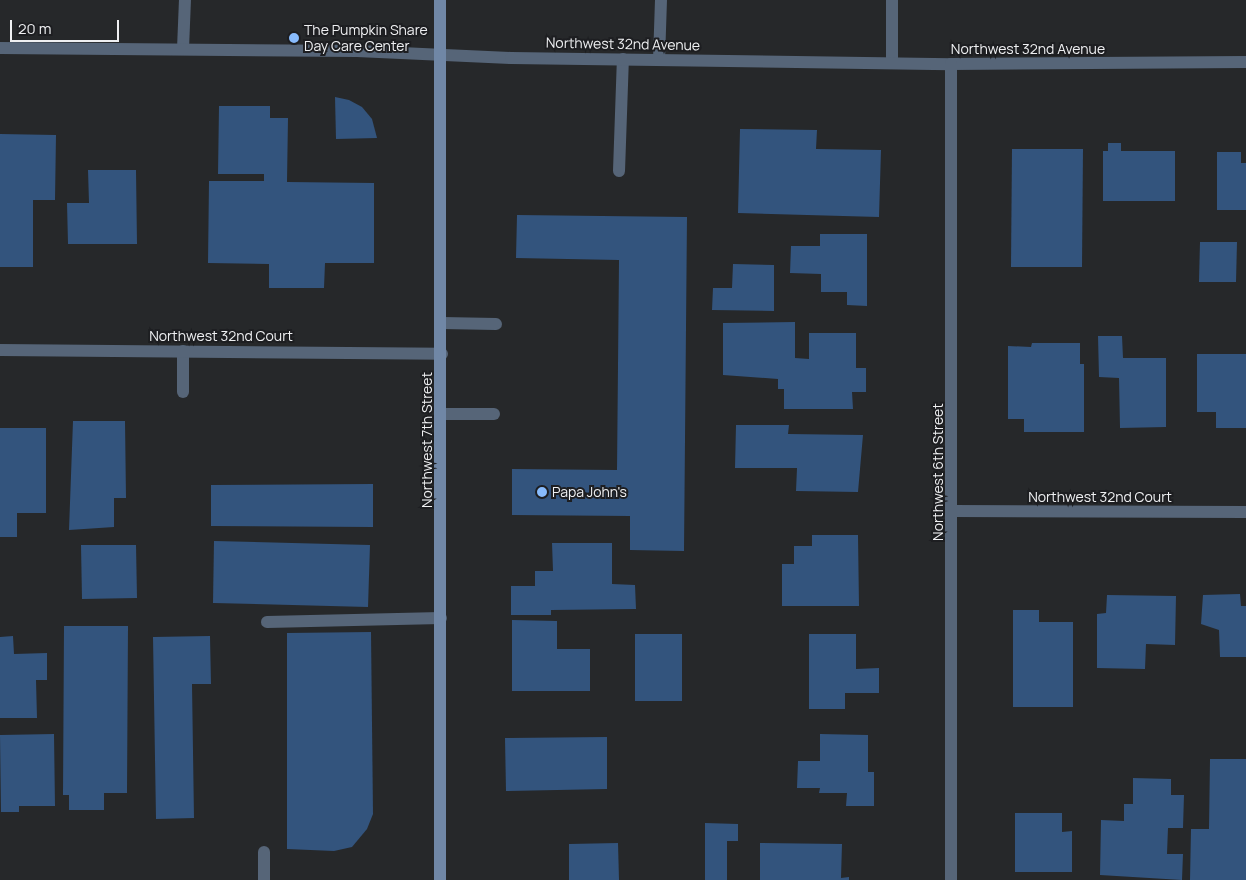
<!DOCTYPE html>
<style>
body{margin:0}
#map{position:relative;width:1246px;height:880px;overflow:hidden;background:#26282a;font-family:Manrope,sans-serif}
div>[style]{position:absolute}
.building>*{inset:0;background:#33547d}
.lane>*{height:12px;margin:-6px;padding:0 6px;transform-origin:6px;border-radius:6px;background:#566578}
.street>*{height:12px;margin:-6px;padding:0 6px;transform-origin:6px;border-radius:6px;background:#566578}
.secondary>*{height:12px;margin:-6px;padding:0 6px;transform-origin:6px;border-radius:6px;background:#7087a6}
.dots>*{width:14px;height:14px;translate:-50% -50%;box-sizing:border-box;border:2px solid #1d1e21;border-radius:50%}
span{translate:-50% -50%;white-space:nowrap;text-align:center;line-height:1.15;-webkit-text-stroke:4px #1d1e21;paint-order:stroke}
.poi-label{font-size:14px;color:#eff0f2}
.left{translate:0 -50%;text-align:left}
.street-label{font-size:14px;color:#eff0f2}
.scale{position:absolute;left:10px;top:20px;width:109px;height:22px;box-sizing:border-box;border:2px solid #eff0f2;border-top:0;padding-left:6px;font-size:15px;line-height:18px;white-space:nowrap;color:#eff0f2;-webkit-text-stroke:4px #1d1e21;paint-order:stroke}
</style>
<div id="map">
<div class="building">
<div style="clip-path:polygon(335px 97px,349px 100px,362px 107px,372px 119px,377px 138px,336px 139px)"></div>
<div style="clip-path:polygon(219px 106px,270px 106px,270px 118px,288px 118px,287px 182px,374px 183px,374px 263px,325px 263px,324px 288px,269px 288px,269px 264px,208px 263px,209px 181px,264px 181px,264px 174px,218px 174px)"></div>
<div style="clip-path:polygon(740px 129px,817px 130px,816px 149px,881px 150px,879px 217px,738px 213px)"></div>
<div style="clip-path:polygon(0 134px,56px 135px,55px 200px,33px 200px,33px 267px,0 267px)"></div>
<div style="clip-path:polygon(1108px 143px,1121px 143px,1121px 151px,1175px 151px,1175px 201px,1103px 201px,1103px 151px,1108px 151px)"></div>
<div style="clip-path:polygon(1012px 149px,1083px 149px,1082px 267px,1011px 267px)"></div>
<div style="clip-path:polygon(1217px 152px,1241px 152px,1241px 163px,1246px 163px,1246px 210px,1217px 210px)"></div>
<div style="clip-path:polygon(88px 170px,136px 170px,137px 244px,68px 244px,67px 203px,89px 203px)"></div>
<div style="clip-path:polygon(517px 215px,687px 217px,684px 551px,630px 550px,630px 516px,512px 515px,512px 469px,617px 470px,619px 260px,516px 258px)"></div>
<div style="clip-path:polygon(820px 234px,867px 234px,867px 306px,847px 305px,847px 292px,821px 292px,821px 274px,790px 273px,791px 246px,820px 246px)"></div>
<div style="clip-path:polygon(1200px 242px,1237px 242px,1236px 282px,1199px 282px)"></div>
<div style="clip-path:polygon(733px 264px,774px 265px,774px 311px,712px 310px,713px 288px,732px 288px)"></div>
<div style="clip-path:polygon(795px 322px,795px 358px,809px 359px,809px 333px,856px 333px,856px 368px,866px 368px,866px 392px,852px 392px,853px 409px,784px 409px,784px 389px,778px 389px,778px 379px,723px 375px,723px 323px)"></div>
<div style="clip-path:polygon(1098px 336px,1122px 336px,1123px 358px,1166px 358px,1166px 427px,1120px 428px,1119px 378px,1099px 377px)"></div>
<div style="clip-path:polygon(1032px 343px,1080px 343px,1080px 364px,1084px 364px,1084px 432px,1024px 432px,1024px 419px,1008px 419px,1008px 346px,1031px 347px)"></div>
<div style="clip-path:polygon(1197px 354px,1246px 354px,1246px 428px,1216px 428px,1216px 412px,1197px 412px)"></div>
<div style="clip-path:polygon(73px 421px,125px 421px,126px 498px,114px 498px,114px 527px,69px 530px)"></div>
<div style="clip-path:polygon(736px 425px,789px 425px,788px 434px,863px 435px,858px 492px,796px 491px,797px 468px,735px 468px)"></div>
<div style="clip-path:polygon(0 428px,46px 428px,46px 513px,17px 513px,17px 537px,0 537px)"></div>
<div style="clip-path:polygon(373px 484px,373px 527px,211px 526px,211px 485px)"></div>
<div style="clip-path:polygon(812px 535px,858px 535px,859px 606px,782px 606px,782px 564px,794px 564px,794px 546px,812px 546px)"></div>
<div style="clip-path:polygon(214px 541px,370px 545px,368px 607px,213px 603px)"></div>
<div style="clip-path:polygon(552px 543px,612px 543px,612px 584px,635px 585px,636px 609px,551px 610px,551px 615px,511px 615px,511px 586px,535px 586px,535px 571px,553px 571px)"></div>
<div style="clip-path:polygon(81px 545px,136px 545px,137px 598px,82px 599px)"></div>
<div style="clip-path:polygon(1240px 594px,1241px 606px,1246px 606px,1246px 657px,1220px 657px,1219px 630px,1201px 624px,1203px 595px)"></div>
<div style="clip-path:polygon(1107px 595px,1176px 596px,1175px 645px,1146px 644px,1145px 669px,1097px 668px,1097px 614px,1106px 613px)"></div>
<div style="clip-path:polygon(1013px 610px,1039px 610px,1039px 622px,1073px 622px,1073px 707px,1013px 707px)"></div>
<div style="clip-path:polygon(512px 620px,557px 621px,557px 649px,590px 649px,590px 691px,512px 691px)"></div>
<div style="clip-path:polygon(64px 626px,128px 626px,127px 793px,104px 793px,104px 810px,69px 810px,69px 795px,63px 795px)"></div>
<div style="clip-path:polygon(371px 632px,373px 814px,367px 829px,352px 847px,334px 851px,287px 849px,287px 633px)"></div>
<div style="clip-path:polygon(635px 634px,682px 634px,682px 701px,635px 701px)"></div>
<div style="clip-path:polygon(809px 634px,856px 634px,856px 669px,879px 668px,879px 693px,845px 693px,845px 709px,809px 709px)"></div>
<div style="clip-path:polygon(13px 636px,14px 654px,47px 653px,47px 680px,36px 680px,37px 718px,0 718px,0 637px)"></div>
<div style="clip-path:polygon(210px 636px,211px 684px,192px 684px,194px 818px,156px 819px,153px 637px)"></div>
<div style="clip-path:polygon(54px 734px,55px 806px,19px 806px,19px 812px,1px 812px,0 735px)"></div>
<div style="clip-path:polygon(820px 734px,868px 735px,868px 772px,874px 772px,874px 806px,846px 806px,847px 793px,819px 793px,820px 788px,797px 788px,798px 761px,820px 761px)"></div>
<div style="clip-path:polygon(607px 737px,607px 789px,506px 791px,505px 738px)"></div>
<div style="clip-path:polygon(1210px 759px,1246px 759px,1246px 880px,1190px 880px,1191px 829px,1209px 829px)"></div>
<div style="clip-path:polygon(1133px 778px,1171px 779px,1171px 795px,1184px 795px,1183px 828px,1168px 828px,1167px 854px,1183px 854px,1182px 880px,1100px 875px,1101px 820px,1124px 821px,1124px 804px,1133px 804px)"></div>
<div style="clip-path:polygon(1015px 813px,1062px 813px,1062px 832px,1072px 831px,1072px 872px,1015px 872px)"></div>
<div style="clip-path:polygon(705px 823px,738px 824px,738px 841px,727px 841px,727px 880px,705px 880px)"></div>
<div style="clip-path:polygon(618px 843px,619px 880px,569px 880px,569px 844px)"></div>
<div style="clip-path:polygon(760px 843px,842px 844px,841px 878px,849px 877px,849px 880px,760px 880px)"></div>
</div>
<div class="lane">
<div style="left:183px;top:49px;width:49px;rotate:-87.7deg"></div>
<div style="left:659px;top:60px;width:60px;rotate:-88.1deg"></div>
<div style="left:619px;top:171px;width:112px;rotate:-88deg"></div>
<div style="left:442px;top:323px;width:54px;rotate:1.1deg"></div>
<div style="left:183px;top:392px;width:41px;rotate:-90deg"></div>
<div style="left:442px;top:414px;width:52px"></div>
<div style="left:267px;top:622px;width:174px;rotate:-1.3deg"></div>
<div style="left:264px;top:880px;width:28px;rotate:-90deg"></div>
</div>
<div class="street">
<div style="left:892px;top:0;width:63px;rotate:90deg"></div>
<div style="left:0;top:48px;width:357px;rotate:0.5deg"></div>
<div style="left:357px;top:51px;width:154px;rotate:2.6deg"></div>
<div style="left:511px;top:58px;width:440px;rotate:0.8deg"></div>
<div style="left:951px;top:64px;width:295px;rotate:-0.4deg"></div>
<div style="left:0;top:350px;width:442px;rotate:0.5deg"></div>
<div style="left:953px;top:511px;width:293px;rotate:0.2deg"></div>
<div style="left:951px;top:880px;width:816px;rotate:-90deg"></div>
</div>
<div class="secondary">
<div style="left:440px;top:880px;width:880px;rotate:-90deg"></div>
</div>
<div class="dots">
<div style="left:294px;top:38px;background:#88bbfc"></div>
<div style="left:542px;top:492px;background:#88bbfc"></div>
</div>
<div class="poi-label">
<span class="left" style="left:304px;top:38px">The Pumpkin Share<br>Day Care Center</span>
<span class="left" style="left:552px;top:492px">Papa John's</span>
</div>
<div class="street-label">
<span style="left:623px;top:44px;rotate:1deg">Northwest 32nd Avenue</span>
<span style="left:1028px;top:49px">Northwest 32nd Avenue</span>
<span style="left:221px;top:336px">Northwest 32nd Court</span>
<span style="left:427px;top:440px;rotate:-90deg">Northwest 7th Street</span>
<span style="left:938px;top:472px;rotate:-90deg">Northwest 6th Street</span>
<span style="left:1100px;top:497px">Northwest 32nd Court</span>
</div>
<div class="scale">20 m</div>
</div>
